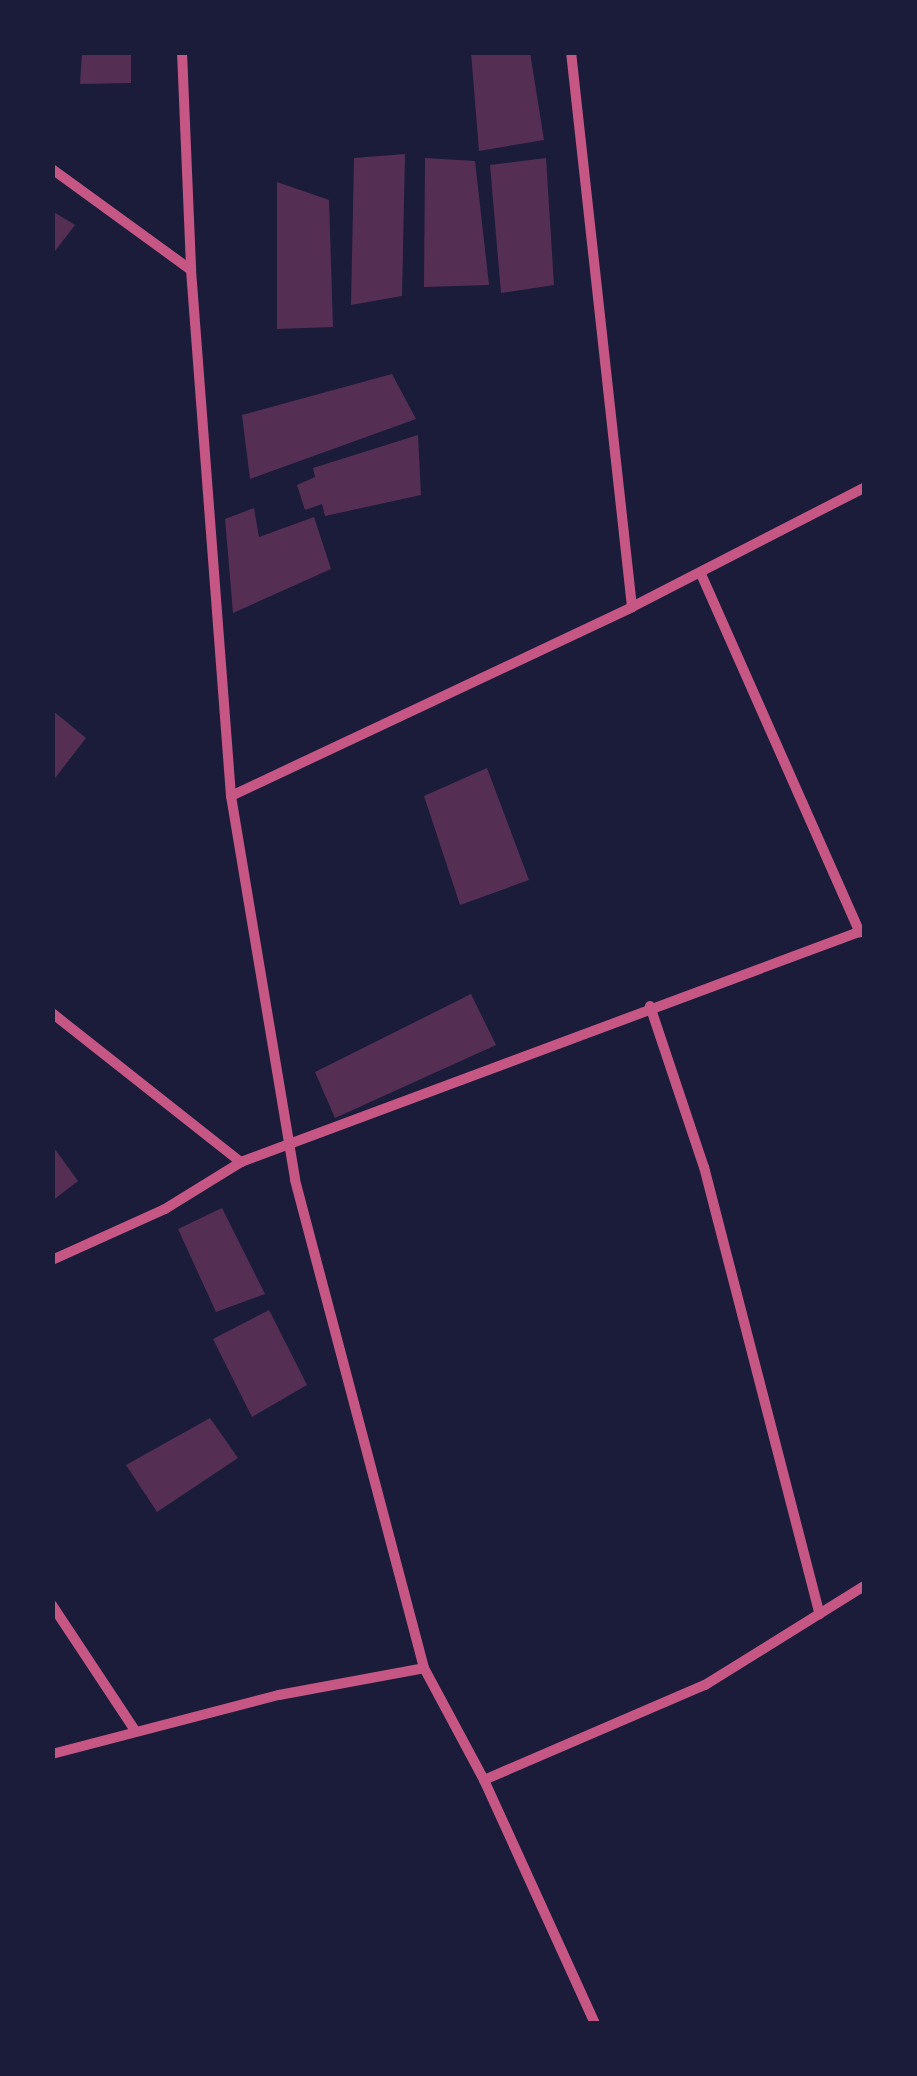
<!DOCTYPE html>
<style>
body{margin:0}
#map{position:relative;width:917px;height:2076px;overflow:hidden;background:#1b1b3a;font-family:"Nunito Sans",sans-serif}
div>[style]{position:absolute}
.building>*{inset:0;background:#542f53}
.minor>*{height:10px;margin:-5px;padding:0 5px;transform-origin:5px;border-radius:5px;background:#c65784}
span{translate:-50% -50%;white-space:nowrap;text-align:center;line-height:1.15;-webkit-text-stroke:10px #1b1b3a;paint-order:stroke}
.frame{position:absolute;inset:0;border:55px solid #1b1b3a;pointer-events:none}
</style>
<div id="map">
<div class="building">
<div style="clip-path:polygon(82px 52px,131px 52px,131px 83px,80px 84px)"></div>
<div style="clip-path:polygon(471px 52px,530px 52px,544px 140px,479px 151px)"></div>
<div style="clip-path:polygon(405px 154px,402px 296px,351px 305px,354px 158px)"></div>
<div style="clip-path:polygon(425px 158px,475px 161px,489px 285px,424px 287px)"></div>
<div style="clip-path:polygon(546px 158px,554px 285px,501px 293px,490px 165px)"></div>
<div style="clip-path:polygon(277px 182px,329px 200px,333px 327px,277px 329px)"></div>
<div style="clip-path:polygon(52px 211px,75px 225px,52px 255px)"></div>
<div style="clip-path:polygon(392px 374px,416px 419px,250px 479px,242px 415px)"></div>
<div style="clip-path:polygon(418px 435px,421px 495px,325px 516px,322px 504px,305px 510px,297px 485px,315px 477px,313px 468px)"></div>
<div style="clip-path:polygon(254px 508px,259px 537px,314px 517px,331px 569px,233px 613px,225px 519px)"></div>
<div style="clip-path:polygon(52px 710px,86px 738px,52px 782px)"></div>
<div style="clip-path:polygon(487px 768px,529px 880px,460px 905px,424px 796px)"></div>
<div style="clip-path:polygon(471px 994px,496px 1045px,335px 1118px,315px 1072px)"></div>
<div style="clip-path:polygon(52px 1145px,78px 1181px,52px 1201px)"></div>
<div style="clip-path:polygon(222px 1208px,265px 1294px,216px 1312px,178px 1229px)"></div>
<div style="clip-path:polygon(269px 1310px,307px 1385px,252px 1417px,213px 1339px)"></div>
<div style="clip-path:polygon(210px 1418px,238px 1458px,157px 1512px,126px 1465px)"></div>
</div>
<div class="minor">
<div style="left:182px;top:52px;width:218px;rotate:87.6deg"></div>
<div style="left:191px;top:270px;width:528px;rotate:85.65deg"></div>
<div style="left:231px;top:796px;width:389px;rotate:80.5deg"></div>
<div style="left:295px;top:1180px;width:505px;rotate:75.19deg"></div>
<div style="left:424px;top:1668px;width:127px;rotate:61.8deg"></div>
<div style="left:484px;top:1780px;width:268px;rotate:65.5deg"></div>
<div style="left:52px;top:169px;width:172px;rotate:36deg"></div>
<div style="left:701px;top:574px;width:392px;rotate:66.1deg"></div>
<div style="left:632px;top:607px;width:261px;rotate:-27.2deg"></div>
<div style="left:231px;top:796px;width:443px;rotate:-25.2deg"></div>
<div style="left:632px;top:607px;width:558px;rotate:-96.27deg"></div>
<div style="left:650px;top:1006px;width:170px;rotate:71.5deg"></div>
<div style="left:704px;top:1167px;width:462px;rotate:75.5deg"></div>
<div style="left:52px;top:1013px;width:241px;rotate:38.3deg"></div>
<div style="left:241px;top:1162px;width:665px;rotate:-20.42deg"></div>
<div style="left:52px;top:1260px;width:124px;rotate:-24.3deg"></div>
<div style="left:165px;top:1209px;width:89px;rotate:-31.7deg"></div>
<div style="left:52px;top:1605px;width:149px;rotate:56.5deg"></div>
<div style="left:52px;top:1754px;width:235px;rotate:-14.6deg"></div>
<div style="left:279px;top:1695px;width:147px;rotate:-10.5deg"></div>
<div style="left:484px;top:1780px;width:241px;rotate:-23.3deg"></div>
<div style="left:705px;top:1685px;width:187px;rotate:-31.9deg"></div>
</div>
<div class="frame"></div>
</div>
